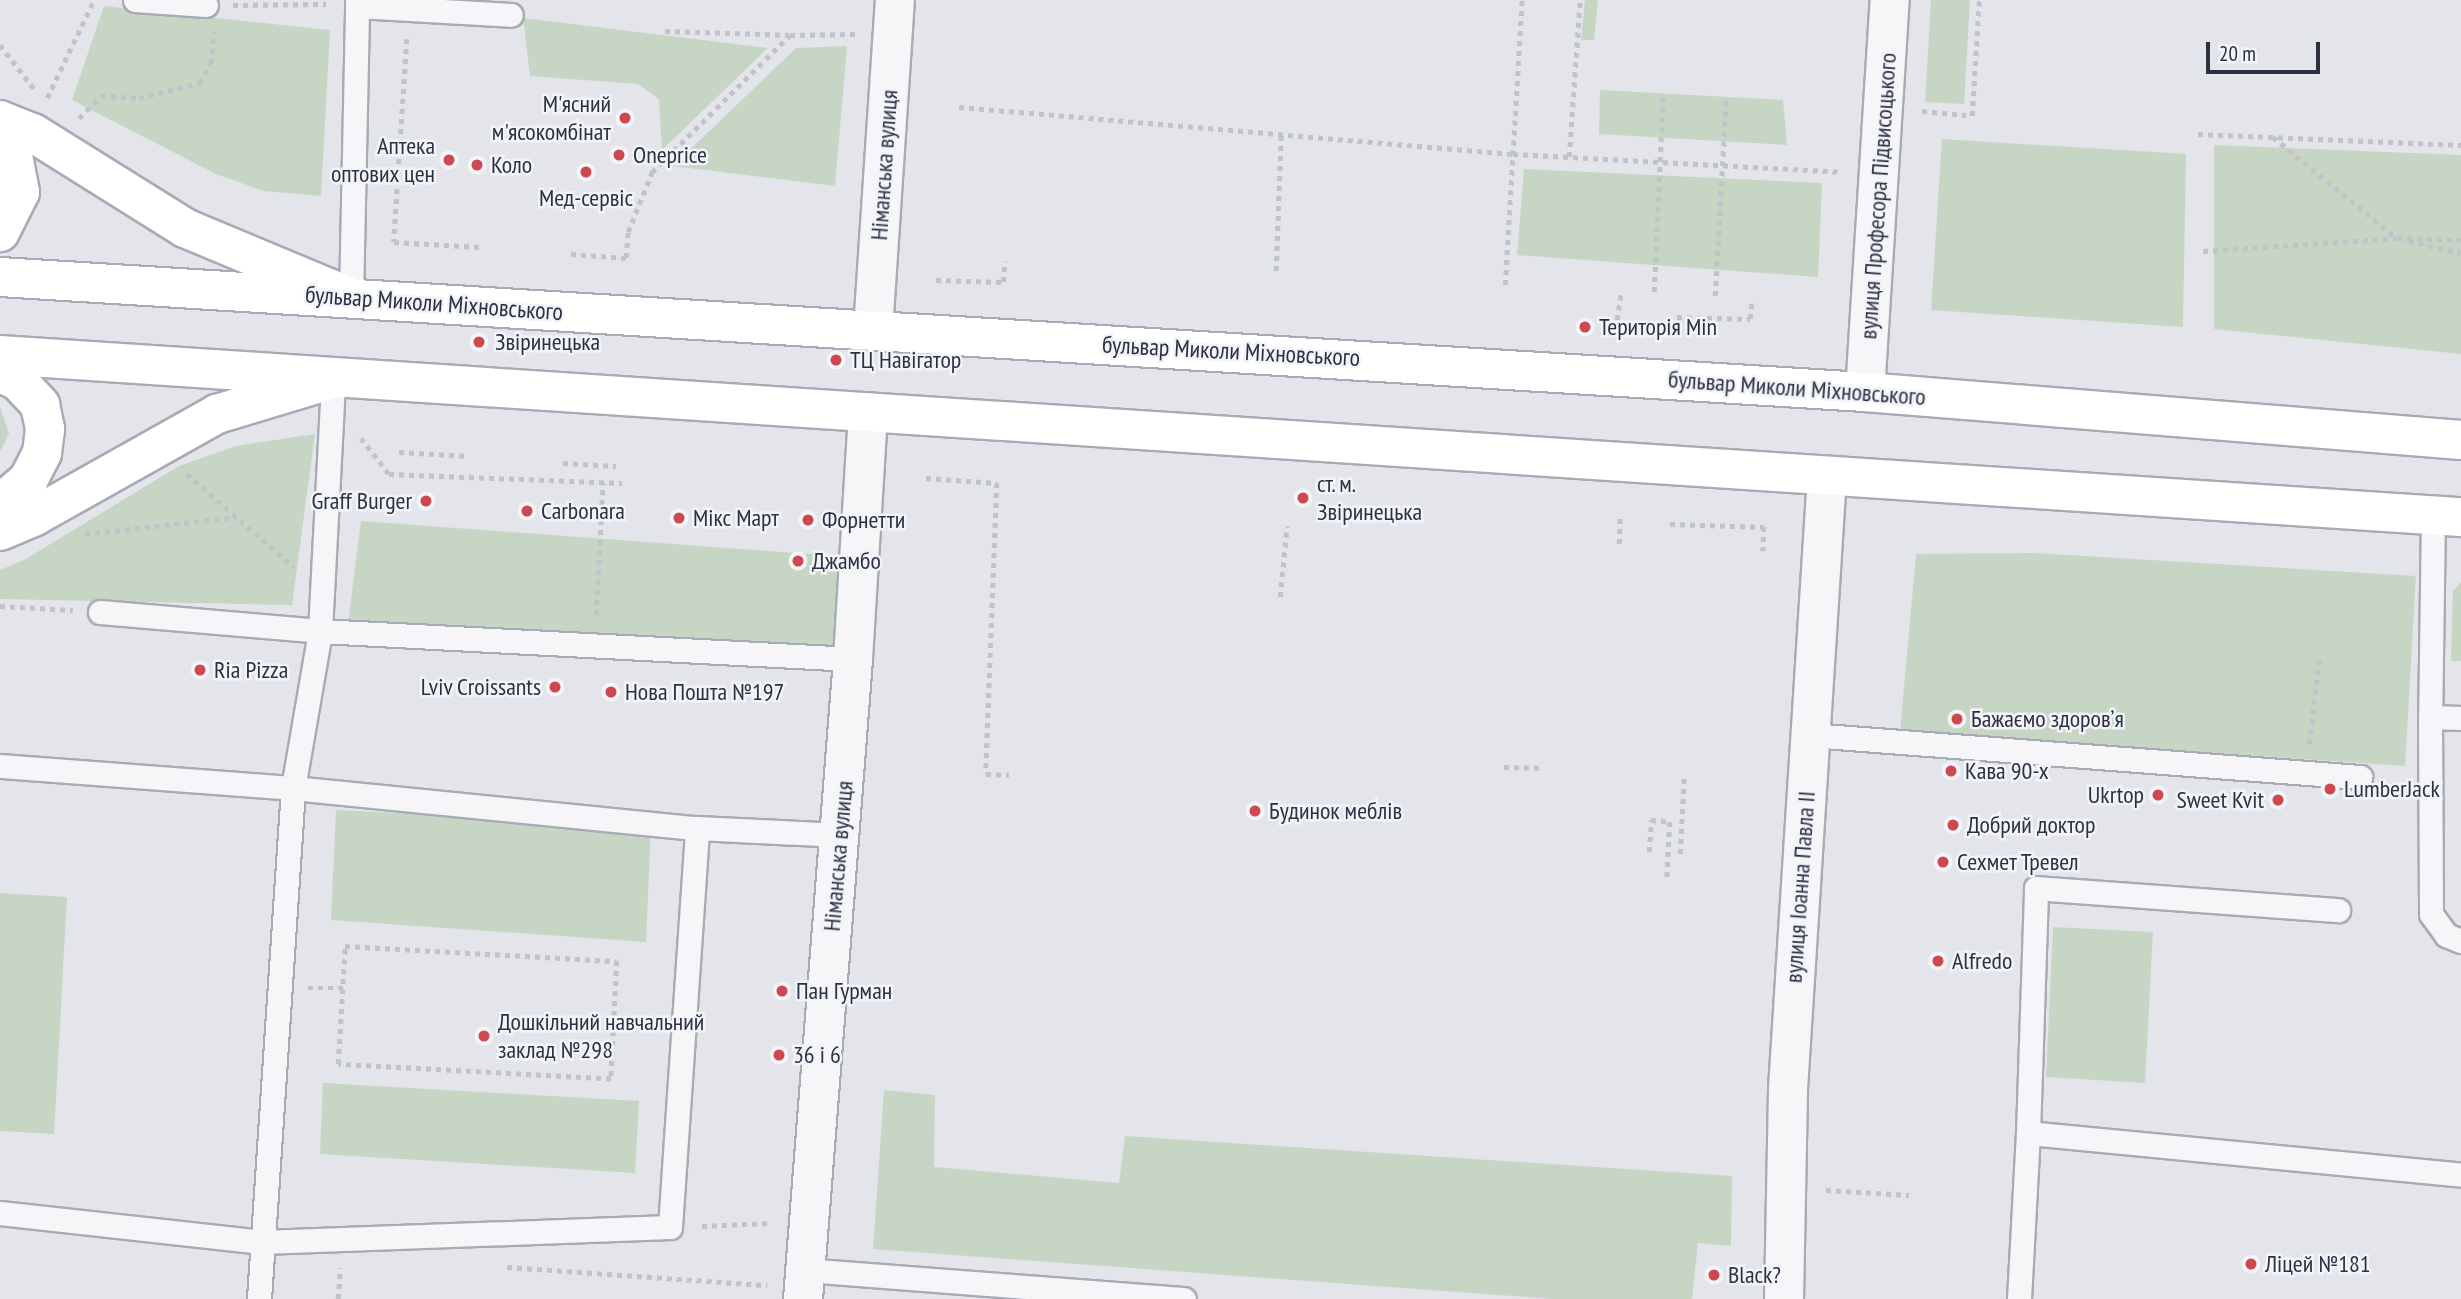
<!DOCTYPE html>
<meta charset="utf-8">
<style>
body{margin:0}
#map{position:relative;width:2461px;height:1299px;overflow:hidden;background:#e3e5eb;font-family:"PT Sans Narrow",sans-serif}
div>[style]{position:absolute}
.green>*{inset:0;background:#c6d5c4}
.path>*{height:4.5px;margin-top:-2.25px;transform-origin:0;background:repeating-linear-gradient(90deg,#c1c3ca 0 5px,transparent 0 10px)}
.roads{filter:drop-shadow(2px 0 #a8abb5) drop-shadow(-2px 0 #a8abb5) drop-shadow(0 2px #a8abb5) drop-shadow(0 -2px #a8abb5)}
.service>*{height:23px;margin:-11.5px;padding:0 11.5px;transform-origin:11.5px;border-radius:11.5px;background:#f6f6f9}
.minor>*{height:38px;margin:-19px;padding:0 19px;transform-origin:19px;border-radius:19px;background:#f6f6f9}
.tertiary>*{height:38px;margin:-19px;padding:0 19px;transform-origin:19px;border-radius:19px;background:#f6f6f9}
.primary>*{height:38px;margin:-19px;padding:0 19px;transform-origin:19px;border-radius:19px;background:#fff}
.trunk>*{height:38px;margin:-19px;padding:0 19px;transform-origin:19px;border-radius:19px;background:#fff}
.dots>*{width:19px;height:19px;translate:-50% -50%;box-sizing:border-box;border:4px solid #f3f4f8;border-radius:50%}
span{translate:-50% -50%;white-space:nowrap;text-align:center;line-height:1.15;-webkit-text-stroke:5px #f3f4f8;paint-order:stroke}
.poi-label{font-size:24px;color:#2a3143}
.right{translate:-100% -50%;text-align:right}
.left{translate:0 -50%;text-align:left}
.street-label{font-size:24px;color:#2a3143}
.scale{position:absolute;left:2206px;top:42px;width:114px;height:32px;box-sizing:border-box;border:4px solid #2a3143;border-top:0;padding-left:9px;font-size:21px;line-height:24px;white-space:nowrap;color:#2a3143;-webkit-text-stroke:5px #f3f4f8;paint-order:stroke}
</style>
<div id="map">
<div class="green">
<div style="clip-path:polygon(1585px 0,1598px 0,1594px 40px,1581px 40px)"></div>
<div style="clip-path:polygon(1931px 0,1970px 0,1964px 104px,1925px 102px)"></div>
<div style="clip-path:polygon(104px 6px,330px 30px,321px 196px,264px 191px,216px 174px,72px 100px)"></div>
<div style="clip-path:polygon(523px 18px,768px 48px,662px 150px,659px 99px,638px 84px,530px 76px)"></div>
<div style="clip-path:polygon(847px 46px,835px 186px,673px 166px,796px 48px)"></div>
<div style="clip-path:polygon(1600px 90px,1783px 100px,1787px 145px,1599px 134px)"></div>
<div style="clip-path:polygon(1942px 139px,2186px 154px,2183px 327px,1931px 310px)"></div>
<div style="clip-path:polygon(2214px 145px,2461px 155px,2461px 354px,2214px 329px)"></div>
<div style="clip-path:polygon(1524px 169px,1822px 183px,1818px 277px,1517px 255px)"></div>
<div style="clip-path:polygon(0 407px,9px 433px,0 452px)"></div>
<div style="clip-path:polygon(315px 434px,292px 605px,0 599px,0 570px,24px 560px,179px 466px,236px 446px)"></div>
<div style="clip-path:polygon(361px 521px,837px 556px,836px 651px,348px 624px)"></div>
<div style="clip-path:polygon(2035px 553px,2416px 576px,2405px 766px,1900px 732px,1916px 554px)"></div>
<div style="clip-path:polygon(2461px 582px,2461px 661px,2451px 661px,2453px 591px)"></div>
<div style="clip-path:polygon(336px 810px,651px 825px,646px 942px,331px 920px)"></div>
<div style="clip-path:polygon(0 893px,67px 897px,54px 1134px,0 1131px)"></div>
<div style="clip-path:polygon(2053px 927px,2153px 932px,2145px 1083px,2046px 1077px)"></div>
<div style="clip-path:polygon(323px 1083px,639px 1101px,635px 1173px,320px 1154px)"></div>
<div style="clip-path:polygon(884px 1090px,935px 1095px,934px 1167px,1119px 1183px,1125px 1136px,1732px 1176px,1731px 1246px,1698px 1243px,1692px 1299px,1552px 1299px,873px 1249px)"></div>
</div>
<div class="path">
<div style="left:233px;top:5px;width:93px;rotate:-0.6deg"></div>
<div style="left:665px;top:31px;width:124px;rotate:1.8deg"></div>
<div style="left:407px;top:39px;width:203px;rotate:93.7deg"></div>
<div style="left:394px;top:242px;width:86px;rotate:3.3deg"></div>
<div style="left:0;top:45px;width:58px;rotate:52deg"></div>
<div style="left:47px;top:98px;width:109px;rotate:-64.4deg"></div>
<div style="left:959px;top:107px;width:556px;rotate:4.85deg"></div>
<div style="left:1513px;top:154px;width:328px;rotate:3.1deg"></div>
<div style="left:1922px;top:111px;width:44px;rotate:5.2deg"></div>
<div style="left:1972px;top:116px;width:116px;rotate:-86.5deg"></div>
<div style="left:79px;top:118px;width:31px;rotate:-45deg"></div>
<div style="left:101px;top:96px;width:38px;rotate:3deg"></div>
<div style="left:139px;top:98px;width:62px;rotate:-14deg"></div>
<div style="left:199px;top:83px;width:22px;rotate:-58deg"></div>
<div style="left:211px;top:64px;width:32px;rotate:-85deg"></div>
<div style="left:2198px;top:134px;width:263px;rotate:2.4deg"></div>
<div style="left:2273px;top:137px;width:160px;rotate:39.2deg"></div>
<div style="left:1569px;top:157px;width:157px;rotate:-86deg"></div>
<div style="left:2409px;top:241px;width:53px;rotate:13deg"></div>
<div style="left:2203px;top:251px;width:194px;rotate:-3.8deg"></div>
<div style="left:2397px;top:238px;width:64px;rotate:1.8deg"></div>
<div style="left:571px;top:254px;width:55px;rotate:4.2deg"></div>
<div style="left:626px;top:258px;width:26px;rotate:-86deg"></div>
<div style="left:628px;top:232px;width:65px;rotate:-68.2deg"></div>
<div style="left:652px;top:172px;width:194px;rotate:-44.8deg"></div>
<div style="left:790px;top:35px;width:65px;rotate:-0.9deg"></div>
<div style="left:1276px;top:271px;width:136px;rotate:-87.9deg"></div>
<div style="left:936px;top:280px;width:67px;rotate:1.7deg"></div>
<div style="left:1003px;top:282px;width:21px;rotate:-85deg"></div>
<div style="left:1505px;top:285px;width:286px;rotate:-86.6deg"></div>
<div style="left:1654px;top:292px;width:198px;rotate:-87.4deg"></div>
<div style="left:1715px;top:296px;width:199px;rotate:-86.8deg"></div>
<div style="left:1677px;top:317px;width:73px;rotate:1.6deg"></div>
<div style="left:1750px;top:319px;width:20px;rotate:-84deg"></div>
<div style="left:1617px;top:320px;width:29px;rotate:-82deg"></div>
<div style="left:361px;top:438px;width:46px;rotate:52.1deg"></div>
<div style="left:389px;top:474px;width:233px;rotate:2.2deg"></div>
<div style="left:399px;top:452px;width:69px;rotate:3.3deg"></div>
<div style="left:563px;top:463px;width:53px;rotate:3.2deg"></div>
<div style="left:187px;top:474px;width:142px;rotate:41deg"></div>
<div style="left:926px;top:478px;width:71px;rotate:4deg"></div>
<div style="left:997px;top:483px;width:291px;rotate:92.2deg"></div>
<div style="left:986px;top:774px;width:23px;rotate:2deg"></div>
<div style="left:1670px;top:524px;width:94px;rotate:1.8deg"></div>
<div style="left:1764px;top:527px;width:24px;rotate:92deg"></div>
<div style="left:85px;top:534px;width:152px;rotate:-6.4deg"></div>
<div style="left:1619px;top:544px;width:29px;rotate:-88deg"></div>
<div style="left:1280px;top:597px;width:71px;rotate:-84.4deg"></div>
<div style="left:0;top:606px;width:73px;rotate:3.1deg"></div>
<div style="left:596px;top:615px;width:132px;rotate:-87deg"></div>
<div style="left:2309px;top:744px;width:84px;rotate:-83.1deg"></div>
<div style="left:1504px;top:767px;width:40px;rotate:1.4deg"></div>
<div style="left:1649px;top:852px;width:32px;rotate:-86deg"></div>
<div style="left:1651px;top:820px;width:19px;rotate:6deg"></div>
<div style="left:1670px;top:822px;width:57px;rotate:93deg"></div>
<div style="left:1680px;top:854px;width:76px;rotate:-87deg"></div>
<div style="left:345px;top:946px;width:272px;rotate:3.2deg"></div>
<div style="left:617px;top:961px;width:118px;rotate:92.9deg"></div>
<div style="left:611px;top:1079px;width:273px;rotate:-176.9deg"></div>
<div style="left:338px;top:1064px;width:118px;rotate:-86.6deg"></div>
<div style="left:308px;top:988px;width:35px"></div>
<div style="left:1826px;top:1190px;width:83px;rotate:3.4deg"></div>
<div style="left:702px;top:1226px;width:68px;rotate:-2.5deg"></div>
<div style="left:507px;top:1267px;width:261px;rotate:4deg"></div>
<div style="left:338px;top:1299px;width:31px;rotate:-86deg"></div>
</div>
<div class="roads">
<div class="service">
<div style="left:135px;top:0;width:71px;rotate:4deg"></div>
<div style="left:357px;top:6px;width:154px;rotate:3.3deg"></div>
<div style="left:351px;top:298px;width:298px;rotate:-88.8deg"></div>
<div style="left:2433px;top:514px;width:203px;rotate:90.8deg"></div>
<div style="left:2430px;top:717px;width:31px;rotate:2deg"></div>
<div style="left:100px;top:612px;width:221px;rotate:4.9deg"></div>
<div style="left:320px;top:631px;width:534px;rotate:3.01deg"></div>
<div style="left:2430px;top:717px;width:197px;rotate:89.7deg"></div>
<div style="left:2431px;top:914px;width:26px;rotate:54deg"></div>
<div style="left:2446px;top:935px;width:16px;rotate:22deg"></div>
<div style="left:1810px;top:735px;width:552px;rotate:4.37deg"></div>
<div style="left:0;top:766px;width:294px;rotate:4.3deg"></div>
<div style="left:293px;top:788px;width:406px;rotate:5.7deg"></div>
<div style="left:697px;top:828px;width:143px;rotate:2.8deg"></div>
<div style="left:2028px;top:1133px;width:245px;rotate:-88.1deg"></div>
<div style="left:2036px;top:888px;width:303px;rotate:4.2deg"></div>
<div style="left:0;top:1213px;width:264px;rotate:6.3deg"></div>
<div style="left:262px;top:1242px;width:408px;rotate:-2.1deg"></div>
<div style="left:670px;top:1227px;width:400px;rotate:-86.1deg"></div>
<div style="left:805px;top:1270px;width:380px;rotate:4.4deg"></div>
<div style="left:259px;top:1299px;width:512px;rotate:-86.19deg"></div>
<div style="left:293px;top:788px;width:159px;rotate:-80.2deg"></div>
<div style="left:320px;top:631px;width:252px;rotate:-87deg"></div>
<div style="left:2019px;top:1299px;width:166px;rotate:-86.9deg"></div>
<div style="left:2028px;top:1133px;width:435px;rotate:5.5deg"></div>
</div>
<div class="minor">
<div style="left:873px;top:330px;width:331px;rotate:-86.2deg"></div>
<div style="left:803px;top:1299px;width:642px;rotate:-85.53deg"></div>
<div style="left:853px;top:659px;width:247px;rotate:-86.5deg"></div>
</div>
<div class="tertiary">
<div style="left:1865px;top:392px;width:393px;rotate:-86.4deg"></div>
<div style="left:1784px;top:1299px;width:210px;rotate:-88.9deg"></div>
<div style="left:1788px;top:1089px;width:614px;rotate:-86.36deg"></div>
</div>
<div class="primary">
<div style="left:0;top:120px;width:35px;rotate:22deg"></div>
<div style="left:33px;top:133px;width:179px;rotate:32deg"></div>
<div style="left:185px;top:228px;width:171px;rotate:22.7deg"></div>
<div style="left:0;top:134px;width:26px;rotate:59deg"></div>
<div style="left:13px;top:156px;width:37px;rotate:79deg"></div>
<div style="left:20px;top:192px;width:45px;rotate:116.6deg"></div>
<div style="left:0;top:373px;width:20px;rotate:24deg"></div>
<div style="left:18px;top:381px;width:33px;rotate:47deg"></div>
<div style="left:40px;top:405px;width:25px;rotate:78deg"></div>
<div style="left:45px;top:429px;width:24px;rotate:97deg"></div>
<div style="left:42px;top:453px;width:29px;rotate:117deg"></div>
<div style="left:29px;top:479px;width:38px;rotate:139deg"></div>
<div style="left:0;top:531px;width:38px;rotate:-23deg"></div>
<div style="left:35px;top:516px;width:209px;rotate:-29.3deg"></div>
<div style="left:217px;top:414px;width:121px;rotate:-16.8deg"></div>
</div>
<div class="trunk">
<div style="left:0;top:277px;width:1869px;rotate:3.53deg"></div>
<div style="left:1865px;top:392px;width:598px;rotate:4.6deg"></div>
<div style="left:0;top:355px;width:2466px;rotate:3.77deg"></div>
</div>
</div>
<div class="dots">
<div style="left:625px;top:118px;background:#ce494f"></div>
<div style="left:619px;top:155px;background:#ce494f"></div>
<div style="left:449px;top:160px;background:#ce494f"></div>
<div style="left:477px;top:165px;background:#ce494f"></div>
<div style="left:586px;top:172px;background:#ce494f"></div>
<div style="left:1585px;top:327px;background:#ce494f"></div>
<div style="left:479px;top:342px;background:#ce494f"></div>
<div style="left:836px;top:360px;background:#ce494f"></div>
<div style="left:1303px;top:498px;background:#ce494f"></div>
<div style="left:426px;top:501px;background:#ce494f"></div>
<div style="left:527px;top:511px;background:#ce494f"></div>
<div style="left:679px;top:518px;background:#ce494f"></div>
<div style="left:808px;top:520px;background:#ce494f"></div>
<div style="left:798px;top:561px;background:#ce494f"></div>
<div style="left:200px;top:670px;background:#ce494f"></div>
<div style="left:555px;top:687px;background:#ce494f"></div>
<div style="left:611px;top:692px;background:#ce494f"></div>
<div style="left:1957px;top:719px;background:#ce494f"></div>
<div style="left:1951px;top:771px;background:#ce494f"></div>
<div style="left:2330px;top:789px;background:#ce494f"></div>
<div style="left:2158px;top:795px;background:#ce494f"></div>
<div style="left:2278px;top:800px;background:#ce494f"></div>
<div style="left:1255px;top:811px;background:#ce494f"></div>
<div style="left:1953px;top:825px;background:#ce494f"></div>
<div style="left:1943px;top:862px;background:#ce494f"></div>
<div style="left:1938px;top:961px;background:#ce494f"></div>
<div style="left:782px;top:991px;background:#ce494f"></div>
<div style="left:484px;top:1036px;background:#ce494f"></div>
<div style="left:779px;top:1055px;background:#ce494f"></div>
<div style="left:2251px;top:1264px;background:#ce494f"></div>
<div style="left:1714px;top:1275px;background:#ce494f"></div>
</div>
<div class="poi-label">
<span class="right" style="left:611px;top:118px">М'ясний<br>м'ясокомбінат</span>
<span class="right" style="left:435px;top:160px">Аптека<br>оптових цен</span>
<span class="left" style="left:633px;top:155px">Oneprice</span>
<span class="left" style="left:491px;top:165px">Коло</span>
<span style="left:586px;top:198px">Мед-сервіс</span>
<span class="left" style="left:1599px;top:327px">Територія Min</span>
<span class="left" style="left:495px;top:342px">Звіринецька</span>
<span class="left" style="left:850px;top:360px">ТЦ Навігатор</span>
<span class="left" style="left:1317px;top:498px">ст. м.<br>Звіринецька</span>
<span class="right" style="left:412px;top:501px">Graff Burger</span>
<span class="left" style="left:541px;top:511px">Carbonara</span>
<span class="left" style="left:693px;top:518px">Мікс Март</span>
<span class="left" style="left:822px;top:520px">Форнетти</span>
<span class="left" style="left:812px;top:561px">Джамбо</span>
<span class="left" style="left:214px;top:670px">Ria Pizza</span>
<span class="right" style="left:541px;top:687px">Lviv Croissants</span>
<span class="left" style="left:625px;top:692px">Нова Пошта №197</span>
<span class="left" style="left:1971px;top:719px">Бажаємо здоровʼя</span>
<span class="left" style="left:1965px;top:771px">Кава 90-х</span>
<span class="left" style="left:2344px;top:789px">LumberJack</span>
<span class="right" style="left:2144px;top:795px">Ukrtop</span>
<span class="right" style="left:2264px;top:800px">Sweet Kvit</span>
<span class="left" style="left:1269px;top:811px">Будинок меблів</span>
<span class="left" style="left:1967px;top:825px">Добрий доктор</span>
<span class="left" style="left:1957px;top:862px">Сехмет Тревел</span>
<span class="left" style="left:1952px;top:961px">Alfredo</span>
<span class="left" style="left:796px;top:991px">Пан Гурман</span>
<span class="left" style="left:498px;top:1036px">Дошкільний навчальний<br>заклад №298</span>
<span class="left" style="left:793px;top:1055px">36 і 6</span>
<span class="left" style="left:2265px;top:1264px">Ліцей №181</span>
<span class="left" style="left:1728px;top:1275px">Black?</span>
</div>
<div class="street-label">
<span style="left:884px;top:165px;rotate:-86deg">Німанська вулиця</span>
<span style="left:1878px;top:196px;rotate:-86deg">вулиця Професора Підвисоцького</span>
<span style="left:434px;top:303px;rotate:4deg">бульвар Миколи Міхновського</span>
<span style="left:1231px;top:351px;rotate:3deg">бульвар Миколи Міхновського</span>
<span style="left:1797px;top:388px;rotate:4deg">бульвар Миколи Міхновського</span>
<span style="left:838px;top:856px;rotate:-85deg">Німанська вулиця</span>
<span style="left:1800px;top:887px;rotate:-86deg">вулиця Іоанна Павла II</span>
</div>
<div class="scale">20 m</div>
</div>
